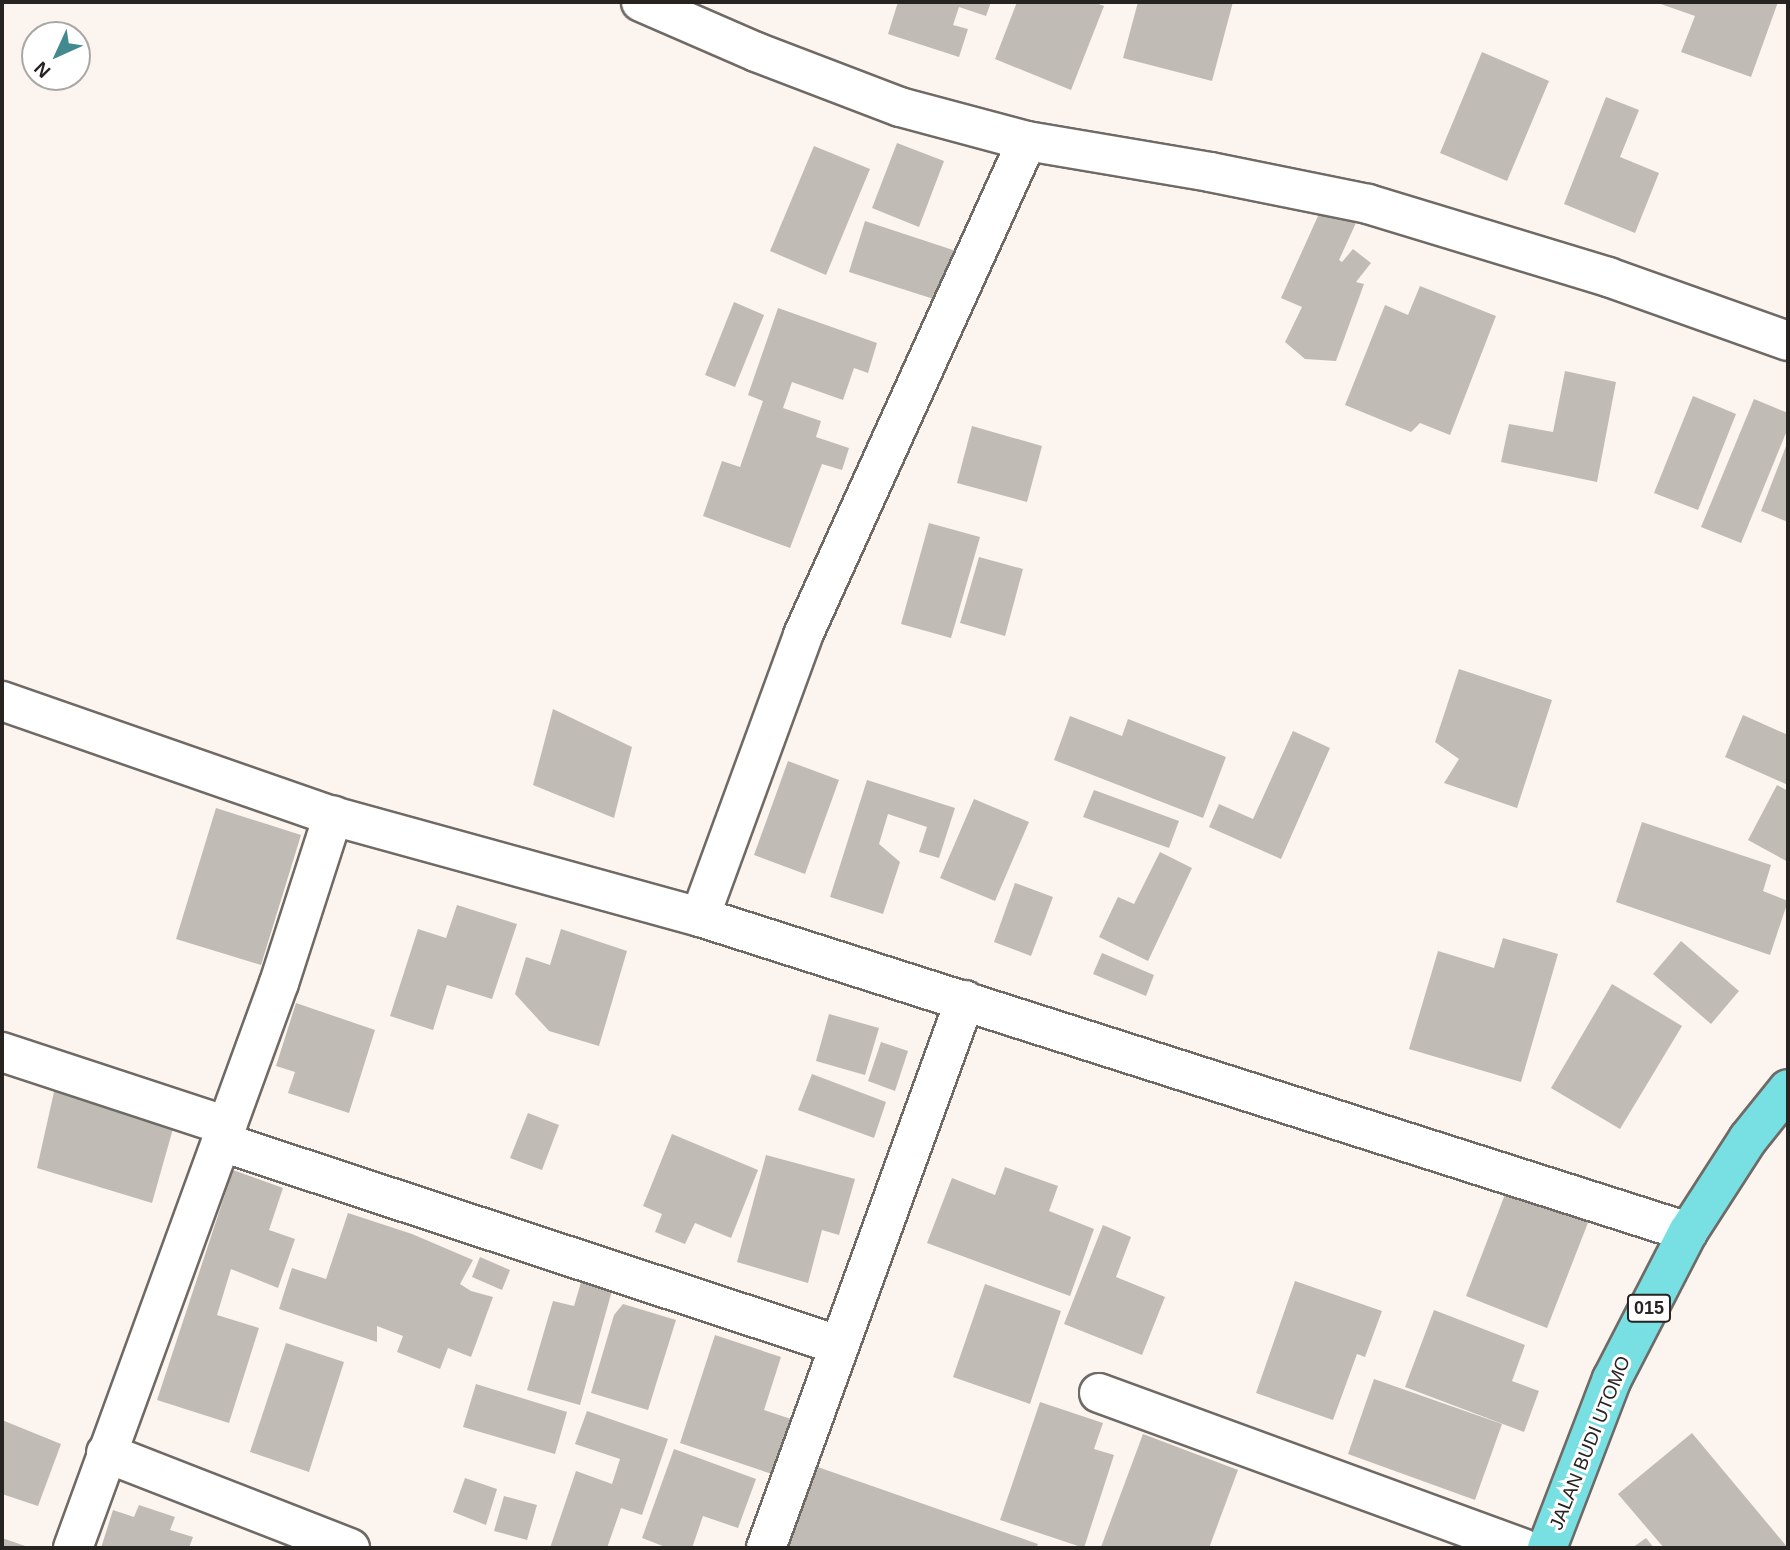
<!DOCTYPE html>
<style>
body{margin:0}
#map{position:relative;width:1790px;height:1550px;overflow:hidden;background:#fbf4ef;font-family:Arial,sans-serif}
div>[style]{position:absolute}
.building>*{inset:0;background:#c1bbb6}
.roads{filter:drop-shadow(2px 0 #706a66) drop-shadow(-2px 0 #706a66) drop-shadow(0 2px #706a66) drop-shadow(0 -2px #706a66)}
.minor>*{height:38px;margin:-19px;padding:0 19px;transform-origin:19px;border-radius:19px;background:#fff}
.primary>*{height:38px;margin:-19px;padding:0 19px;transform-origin:19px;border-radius:19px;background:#78e0e3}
span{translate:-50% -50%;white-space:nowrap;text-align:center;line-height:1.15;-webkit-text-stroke:6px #fff;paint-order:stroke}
.shield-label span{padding:2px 5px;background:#fff;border:2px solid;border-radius:5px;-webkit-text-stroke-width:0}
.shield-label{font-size:18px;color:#262321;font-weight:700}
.street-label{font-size:19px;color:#262321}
.frame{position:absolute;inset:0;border:4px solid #262321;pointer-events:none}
.north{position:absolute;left:21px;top:21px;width:70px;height:70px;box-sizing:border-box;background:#fff;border:2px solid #a8a7a6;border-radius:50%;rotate:225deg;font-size:19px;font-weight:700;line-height:28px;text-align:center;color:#262321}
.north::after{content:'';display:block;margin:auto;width:24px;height:32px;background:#428a8d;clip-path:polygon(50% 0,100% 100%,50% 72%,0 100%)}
</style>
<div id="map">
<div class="building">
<div style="clip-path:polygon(898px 2px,991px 2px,986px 16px,959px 7px,953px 25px,968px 29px,959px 57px,888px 34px)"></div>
<div style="clip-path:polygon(1017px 2px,1093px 2px,1104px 6px,1071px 90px,995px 59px)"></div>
<div style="clip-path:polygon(1138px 2px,1233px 2px,1212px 81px,1123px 58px)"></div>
<div style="clip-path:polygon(1655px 2px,1778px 2px,1751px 77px,1681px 52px,1695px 16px)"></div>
<div style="clip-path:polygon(1482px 52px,1549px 81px,1507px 181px,1440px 153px)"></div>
<div style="clip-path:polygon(1606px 97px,1639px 110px,1620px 157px,1659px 173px,1635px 233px,1564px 204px)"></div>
<div style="clip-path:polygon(897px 143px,944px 161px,919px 227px,872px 208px)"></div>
<div style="clip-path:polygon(814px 146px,870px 169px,826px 275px,770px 251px)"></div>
<div style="clip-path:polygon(1327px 196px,1361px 212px,1339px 260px,1342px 262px,1353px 249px,1371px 263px,1356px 282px,1364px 284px,1336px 361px,1305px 359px,1285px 342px,1302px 307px,1281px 298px)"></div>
<div style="clip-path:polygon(865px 221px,956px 251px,940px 301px,849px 272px)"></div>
<div style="clip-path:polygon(1420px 286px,1496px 316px,1450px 435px,1420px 423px,1411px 432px,1345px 405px,1385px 305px,1408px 315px)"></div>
<div style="clip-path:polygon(734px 302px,764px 315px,735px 387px,705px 375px)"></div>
<div style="clip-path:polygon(778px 308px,877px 343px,868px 373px,854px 368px,843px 400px,792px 382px,783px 408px,821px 421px,816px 437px,849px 448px,842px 470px,822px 464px,790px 548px,703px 516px,722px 461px,740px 467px,763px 401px,748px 395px)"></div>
<div style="clip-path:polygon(1565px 371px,1616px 382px,1597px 482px,1501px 462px,1509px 424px,1553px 432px)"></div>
<div style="clip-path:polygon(1693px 396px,1736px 414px,1698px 510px,1654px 493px)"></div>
<div style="clip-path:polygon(1754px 399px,1788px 413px,1788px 428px,1741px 543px,1701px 527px)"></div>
<div style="clip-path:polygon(972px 426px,1042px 446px,1027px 502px,957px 483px)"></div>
<div style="clip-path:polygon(1788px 441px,1788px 522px,1761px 511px)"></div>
<div style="clip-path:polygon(929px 523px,980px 537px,951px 638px,901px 624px)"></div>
<div style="clip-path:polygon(979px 557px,1023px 569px,1005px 636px,960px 623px)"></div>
<div style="clip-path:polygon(1459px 669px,1552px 700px,1517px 808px,1444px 783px,1459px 759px,1435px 742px)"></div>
<div style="clip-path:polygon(553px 709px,632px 747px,614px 818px,533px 785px)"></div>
<div style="clip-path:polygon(1743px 715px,1788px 735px,1788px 785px,1725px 757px)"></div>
<div style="clip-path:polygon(1070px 716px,1122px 736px,1128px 719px,1226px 757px,1203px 818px,1054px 760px)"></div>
<div style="clip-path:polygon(1293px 731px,1330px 748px,1281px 859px,1209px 827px,1219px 804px,1253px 819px)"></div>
<div style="clip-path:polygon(788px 761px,839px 780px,805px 874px,754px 855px)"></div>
<div style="clip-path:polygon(867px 780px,955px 808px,939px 858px,919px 852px,927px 827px,888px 814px,879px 844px,900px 862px,883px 914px,830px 897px)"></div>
<div style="clip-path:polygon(1777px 785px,1788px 791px,1788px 862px,1748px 840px)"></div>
<div style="clip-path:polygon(1094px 790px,1179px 821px,1169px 848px,1083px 817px)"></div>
<div style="clip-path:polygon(974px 799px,1029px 822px,995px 901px,940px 878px)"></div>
<div style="clip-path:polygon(216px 808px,301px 835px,261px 965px,176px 939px)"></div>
<div style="clip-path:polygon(1642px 822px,1771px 865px,1763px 891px,1788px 901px,1770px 955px,1616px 902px)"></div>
<div style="clip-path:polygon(1160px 852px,1192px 868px,1148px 961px,1099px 937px,1118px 897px,1134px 904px)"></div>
<div style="clip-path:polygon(1015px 883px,1053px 897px,1031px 956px,994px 942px)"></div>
<div style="clip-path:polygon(457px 905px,517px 924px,492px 999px,447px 985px,433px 1030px,390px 1016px,418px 929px,446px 938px)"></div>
<div style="clip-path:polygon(561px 929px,627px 951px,599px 1046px,549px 1031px,515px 994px,526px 957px,550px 965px)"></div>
<div style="clip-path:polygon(1503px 938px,1558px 954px,1521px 1082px,1409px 1049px,1438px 951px,1494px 968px)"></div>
<div style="clip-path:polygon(1681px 941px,1739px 991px,1711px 1024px,1653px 974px)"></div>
<div style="clip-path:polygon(1102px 953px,1154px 975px,1146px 996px,1093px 974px)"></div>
<div style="clip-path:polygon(1612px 984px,1682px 1026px,1620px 1129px,1551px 1088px)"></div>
<div style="clip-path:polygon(296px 1003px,375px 1030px,349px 1113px,288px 1093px,295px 1072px,276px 1066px)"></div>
<div style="clip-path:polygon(829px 1014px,879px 1028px,865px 1075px,816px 1061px)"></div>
<div style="clip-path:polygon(881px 1042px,908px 1051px,895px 1091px,868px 1081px)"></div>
<div style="clip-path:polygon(812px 1074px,886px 1102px,874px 1138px,798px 1110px)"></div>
<div style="clip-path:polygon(56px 1083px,176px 1118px,152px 1203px,37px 1168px)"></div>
<div style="clip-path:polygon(528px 1113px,559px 1125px,542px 1170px,510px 1158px)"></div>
<div style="clip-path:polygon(672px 1134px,758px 1170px,731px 1238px,695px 1223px,685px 1244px,655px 1232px,662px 1214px,643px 1206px)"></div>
<div style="clip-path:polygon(766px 1155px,855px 1179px,839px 1235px,822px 1230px,808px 1283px,737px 1262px)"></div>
<div style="clip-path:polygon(1005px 1167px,1058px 1186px,1049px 1211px,1094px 1229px,1070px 1296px,927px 1243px,952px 1178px,995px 1195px)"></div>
<div style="clip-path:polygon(233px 1170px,283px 1188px,269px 1230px,295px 1239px,278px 1288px,231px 1269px,217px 1315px,259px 1328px,229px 1423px,157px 1400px)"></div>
<div style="clip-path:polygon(1509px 1184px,1591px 1215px,1547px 1328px,1466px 1296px)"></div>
<div style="clip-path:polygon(348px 1213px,412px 1234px,473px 1260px,460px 1284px,471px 1291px,493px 1297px,471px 1357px,448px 1348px,440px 1369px,397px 1352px,403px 1336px,377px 1326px,377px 1342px,279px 1309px,292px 1268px,326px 1279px)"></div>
<div style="clip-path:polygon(1103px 1225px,1131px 1237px,1116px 1277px,1165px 1297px,1142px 1355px,1064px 1324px)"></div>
<div style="clip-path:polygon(480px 1257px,510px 1270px,502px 1290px,472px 1277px)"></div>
<div style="clip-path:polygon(584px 1272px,615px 1280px,580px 1405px,527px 1390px,553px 1301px,574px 1306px)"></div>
<div style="clip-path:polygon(1295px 1281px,1382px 1311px,1365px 1357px,1357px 1354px,1333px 1420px,1256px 1393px)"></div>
<div style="clip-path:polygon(985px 1284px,1061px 1311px,1030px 1404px,953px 1377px)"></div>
<div style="clip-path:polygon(623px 1304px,676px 1320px,648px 1410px,591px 1393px,614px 1315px)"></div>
<div style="clip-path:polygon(1434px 1310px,1525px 1345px,1512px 1381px,1539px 1391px,1524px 1432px,1405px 1387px)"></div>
<div style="clip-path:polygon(715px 1335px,781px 1357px,764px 1410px,791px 1419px,772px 1474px,680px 1443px)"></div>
<div style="clip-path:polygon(286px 1343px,344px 1362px,309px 1472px,250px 1452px)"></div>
<div style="clip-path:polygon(1374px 1379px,1502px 1424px,1475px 1500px,1348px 1454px)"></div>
<div style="clip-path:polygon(476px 1384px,567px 1412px,555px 1454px,463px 1427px)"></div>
<div style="clip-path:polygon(1040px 1402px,1103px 1423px,1094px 1449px,1114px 1455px,1084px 1548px,1000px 1520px)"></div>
<div style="clip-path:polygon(587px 1411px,668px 1439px,642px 1515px,621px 1508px,607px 1548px,550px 1548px,576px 1471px,612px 1484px,620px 1459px,575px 1444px)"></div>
<div style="clip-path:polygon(2px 1420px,61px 1444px,38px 1506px,2px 1494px)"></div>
<div style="clip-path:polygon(1692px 1433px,1788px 1548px,1664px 1548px,1618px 1494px)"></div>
<div style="clip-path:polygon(1143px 1434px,1238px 1470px,1209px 1548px,1101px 1547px)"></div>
<div style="clip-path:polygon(674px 1449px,756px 1479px,738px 1528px,703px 1516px,692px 1548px,668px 1548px,642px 1538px)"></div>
<div style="clip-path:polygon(812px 1465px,1038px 1544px,1036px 1548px,784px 1548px)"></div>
<div style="clip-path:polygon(465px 1478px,497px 1489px,486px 1525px,453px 1512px)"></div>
<div style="clip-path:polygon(504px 1496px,537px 1505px,527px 1540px,494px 1531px)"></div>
<div style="clip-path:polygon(139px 1505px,175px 1517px,170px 1530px,193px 1537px,189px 1548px,101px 1548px,113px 1510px,134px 1517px)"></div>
<div style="clip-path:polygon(2px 1538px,31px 1548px,2px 1548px)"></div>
<div style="clip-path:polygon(1646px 1538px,1654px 1548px,1632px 1548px)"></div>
</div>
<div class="roads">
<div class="minor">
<div style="left:641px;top:2px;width:125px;rotate:23.5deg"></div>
<div style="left:756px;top:52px;width:154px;rotate:20.9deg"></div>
<div style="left:900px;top:107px;width:131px;rotate:15deg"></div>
<div style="left:1027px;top:141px;width:186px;rotate:9.6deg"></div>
<div style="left:1210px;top:172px;width:161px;rotate:11.4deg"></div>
<div style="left:1368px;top:204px;width:251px;rotate:16.9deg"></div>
<div style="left:1608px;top:277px;width:191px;rotate:19.6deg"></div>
<div style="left:2px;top:701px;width:350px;rotate:19.2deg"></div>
<div style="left:333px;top:816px;width:381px;rotate:15.4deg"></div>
<div style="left:700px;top:917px;width:1037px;rotate:17.68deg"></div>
<div style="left:700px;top:917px;width:300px;rotate:-69.9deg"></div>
<div style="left:803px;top:635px;width:542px;rotate:-65.61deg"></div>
<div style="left:2px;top:1052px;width:237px;rotate:18.2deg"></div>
<div style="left:222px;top:1142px;width:649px;rotate:18.24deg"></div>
<div style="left:1099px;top:1393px;width:451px;rotate:20.1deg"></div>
<div style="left:106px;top:1453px;width:262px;rotate:21.3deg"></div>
<div style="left:73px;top:1548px;width:601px;rotate:-69.97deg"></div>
<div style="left:279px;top:983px;width:176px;rotate:-72.1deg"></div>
<div style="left:766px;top:1548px;width:583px;rotate:-70.04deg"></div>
</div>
<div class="primary">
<div style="left:1547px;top:1548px;width:181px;rotate:-69deg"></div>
<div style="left:1612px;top:1379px;width:165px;rotate:-62.7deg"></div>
<div style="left:1688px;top:1232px;width:111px;rotate:-57.2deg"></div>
<div style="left:1748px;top:1139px;width:64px;rotate:-51.3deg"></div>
</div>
</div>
<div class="shield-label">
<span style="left:1649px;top:1308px">015</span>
</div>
<div class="street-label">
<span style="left:1590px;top:1443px;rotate:-68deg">JALAN BUDI UTOMO</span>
</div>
<div class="frame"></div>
<div class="north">N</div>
</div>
